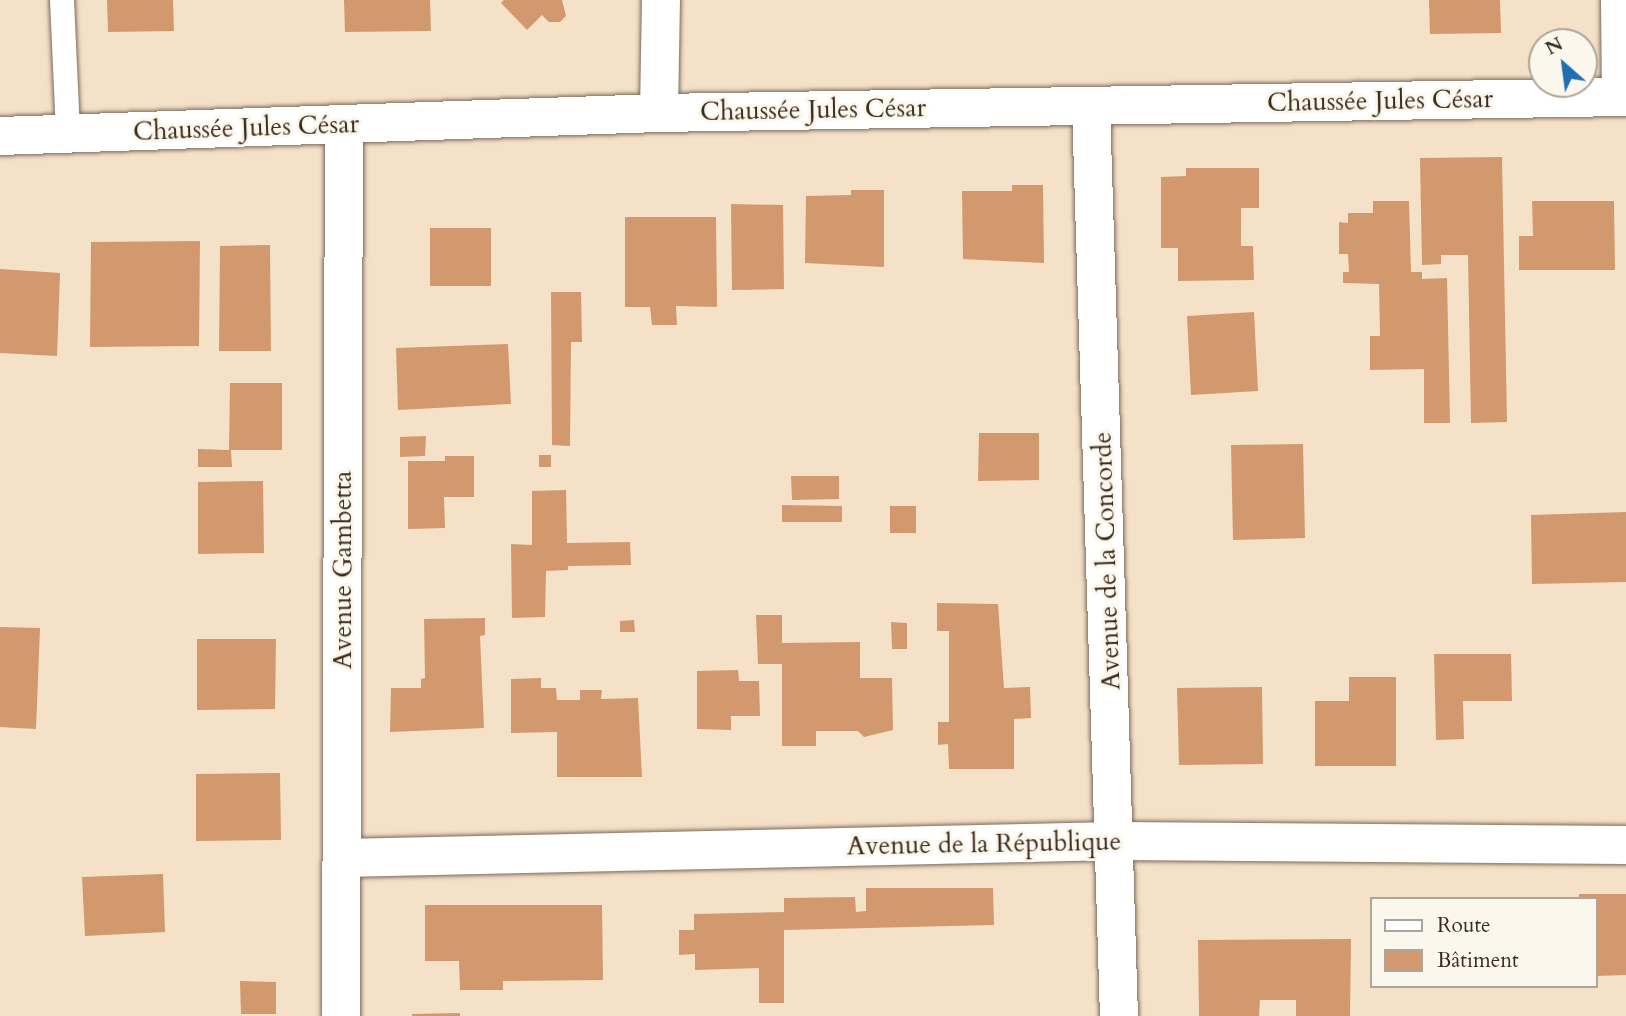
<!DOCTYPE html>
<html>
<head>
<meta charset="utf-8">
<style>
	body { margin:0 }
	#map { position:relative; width:1626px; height:1016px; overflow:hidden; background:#f5e1c8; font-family:Cardo,serif }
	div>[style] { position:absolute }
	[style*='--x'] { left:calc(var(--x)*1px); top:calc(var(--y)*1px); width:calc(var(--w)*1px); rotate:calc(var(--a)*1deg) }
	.building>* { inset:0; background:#d1996d }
	.roads { filter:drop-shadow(0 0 2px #7c6a5a) drop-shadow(0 0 2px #7c6a5a) }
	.lane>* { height:24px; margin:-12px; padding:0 12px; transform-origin:12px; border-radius:12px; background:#fff }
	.street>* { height:38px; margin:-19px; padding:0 19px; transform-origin:19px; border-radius:19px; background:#fff }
	.secondary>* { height:38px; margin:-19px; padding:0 19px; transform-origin:19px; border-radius:19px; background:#fff }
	span { translate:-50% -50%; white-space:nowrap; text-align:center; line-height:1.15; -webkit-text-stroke:6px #fbf7ec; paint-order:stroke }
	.street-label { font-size:26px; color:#3b2a1e }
	.legend { position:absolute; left:1370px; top:897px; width:228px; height:91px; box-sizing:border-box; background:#fbf7ec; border:2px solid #aea59a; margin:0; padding:9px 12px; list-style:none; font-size:21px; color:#3b2a1e }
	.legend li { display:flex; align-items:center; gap:14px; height:35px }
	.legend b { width:35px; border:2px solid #aea59a }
	.north { position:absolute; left:1528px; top:28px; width:70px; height:70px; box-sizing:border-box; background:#fbf7ec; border:2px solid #aea59a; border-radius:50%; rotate:332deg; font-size:19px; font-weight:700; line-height:28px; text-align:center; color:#3b2a1e }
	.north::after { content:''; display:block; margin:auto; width:24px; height:32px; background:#1f6fb2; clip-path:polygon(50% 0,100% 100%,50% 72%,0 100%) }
</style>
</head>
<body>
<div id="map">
	<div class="building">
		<i style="clip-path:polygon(107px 0,173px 0,174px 31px,108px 32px)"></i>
		<i style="clip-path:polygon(344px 0,430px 0,431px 31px,345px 32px)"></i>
		<i style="clip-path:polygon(504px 0,562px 0,566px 16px,560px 22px,549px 22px,542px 15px,527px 30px,501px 3px)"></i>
		<i style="clip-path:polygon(1429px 0,1500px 0,1501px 33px,1430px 34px)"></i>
		<i style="clip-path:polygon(1502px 157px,1507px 422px,1471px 423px,1468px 255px,1441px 255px,1441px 264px,1422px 265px,1420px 158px)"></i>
		<i style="clip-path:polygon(1186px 168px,1259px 168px,1259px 208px,1241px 208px,1241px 246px,1253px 246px,1254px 280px,1178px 281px,1178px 248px,1161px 248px,1161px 177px,1186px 176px)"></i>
		<i style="clip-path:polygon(1012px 185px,1043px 185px,1044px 263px,963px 259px,962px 191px,1012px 191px)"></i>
		<i style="clip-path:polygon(851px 190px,884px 190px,884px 267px,805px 263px,806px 196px,851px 195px)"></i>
		<i style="clip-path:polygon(1373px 201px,1409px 201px,1411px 272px,1422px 272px,1422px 279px,1447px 278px,1450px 423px,1424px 423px,1424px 369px,1370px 370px,1370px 336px,1380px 336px,1379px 284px,1343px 283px,1343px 272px,1349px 272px,1348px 254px,1339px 254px,1339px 222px,1348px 223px,1348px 213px,1373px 213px)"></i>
		<i style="clip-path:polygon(1532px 201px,1614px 201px,1615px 270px,1519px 270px,1519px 236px,1533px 236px)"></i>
		<i style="clip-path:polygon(731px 204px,783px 205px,784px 289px,732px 290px)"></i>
		<i style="clip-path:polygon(625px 217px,716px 217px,717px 307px,676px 306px,677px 325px,652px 325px,650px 307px,625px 307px)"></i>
		<i style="clip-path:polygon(430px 228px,491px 228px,491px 286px,430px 286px)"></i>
		<i style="clip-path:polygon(200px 241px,199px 346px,90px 347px,91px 242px)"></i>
		<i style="clip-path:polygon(270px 245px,271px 351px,219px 351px,220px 246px)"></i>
		<i style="clip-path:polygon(0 269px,60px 273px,57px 356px,0 353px)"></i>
		<i style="clip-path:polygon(551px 292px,581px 292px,582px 342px,571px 342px,570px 446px,552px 445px)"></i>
		<i style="clip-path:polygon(1254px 312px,1258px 391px,1191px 395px,1187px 316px)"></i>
		<i style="clip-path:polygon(508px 344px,511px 404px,398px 410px,396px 348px)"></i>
		<i style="clip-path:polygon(230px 383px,282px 383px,282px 450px,231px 450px,232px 467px,198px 467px,198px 449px,229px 450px)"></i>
		<i style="clip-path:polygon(979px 433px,1039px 433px,1039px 480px,978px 481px)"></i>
		<i style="clip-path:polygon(426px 436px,425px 456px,400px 457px,400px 437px)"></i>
		<i style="clip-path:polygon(1303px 444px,1305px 538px,1233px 540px,1231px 445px)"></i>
		<i style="clip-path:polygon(539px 455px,551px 455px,551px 467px,539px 467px)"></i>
		<i style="clip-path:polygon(445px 456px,474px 456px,474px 497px,444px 497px,445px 528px,408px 529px,408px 461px,445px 461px)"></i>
		<i style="clip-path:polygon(791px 476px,839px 476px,839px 499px,792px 500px)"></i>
		<i style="clip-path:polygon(263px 481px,264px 553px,198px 554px,198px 482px)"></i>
		<i style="clip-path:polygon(566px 490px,567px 543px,630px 542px,631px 565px,568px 566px,568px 570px,546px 571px,545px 617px,512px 618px,511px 544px,532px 545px,532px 491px)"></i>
		<i style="clip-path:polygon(782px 505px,842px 506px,842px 522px,782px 522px)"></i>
		<i style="clip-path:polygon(890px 506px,916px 506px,916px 533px,890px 533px)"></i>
		<i style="clip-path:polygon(1626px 512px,1626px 582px,1532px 584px,1531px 515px)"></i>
		<i style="clip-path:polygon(937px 603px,998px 604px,1004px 688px,1030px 687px,1031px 718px,1014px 719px,1014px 769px,949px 769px,948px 744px,938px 745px,938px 722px,949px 722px,949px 631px,937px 631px)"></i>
		<i style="clip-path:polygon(756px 615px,782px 615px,782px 643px,860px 642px,860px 678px,892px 678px,893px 730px,864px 737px,858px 731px,816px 731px,816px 746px,782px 746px,782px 664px,758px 664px)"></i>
		<i style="clip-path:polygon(485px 618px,485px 635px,480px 636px,484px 728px,390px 732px,391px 688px,421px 688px,421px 679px,425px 678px,424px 619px)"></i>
		<i style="clip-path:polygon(634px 620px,635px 632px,620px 632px,620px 621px)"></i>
		<i style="clip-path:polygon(891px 622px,907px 623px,907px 649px,892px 649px)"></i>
		<i style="clip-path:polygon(0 627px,40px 628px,36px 729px,0 727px)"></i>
		<i style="clip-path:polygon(197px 639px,276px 639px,275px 709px,197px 710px)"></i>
		<i style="clip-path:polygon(1434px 654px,1511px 654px,1512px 701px,1463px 701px,1464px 739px,1436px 740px)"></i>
		<i style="clip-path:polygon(738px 670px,739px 681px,759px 681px,760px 716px,731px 716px,731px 730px,697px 729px,697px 671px)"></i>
		<i style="clip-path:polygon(1349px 677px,1396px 677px,1396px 766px,1315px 766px,1315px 701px,1349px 701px)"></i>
		<i style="clip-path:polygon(541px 678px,541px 688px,556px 688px,557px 700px,580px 700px,580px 690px,602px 690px,601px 699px,638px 698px,642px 777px,557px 777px,557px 732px,511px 733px,511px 679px)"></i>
		<i style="clip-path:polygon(1262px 687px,1263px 764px,1179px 765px,1177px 688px)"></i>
		<i style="clip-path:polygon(280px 773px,281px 840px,196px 841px,196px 774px)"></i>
		<i style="clip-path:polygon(163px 874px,165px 932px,85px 936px,82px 877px)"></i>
		<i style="clip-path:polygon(866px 888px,993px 888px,994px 925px,784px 930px,784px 1003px,759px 1003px,759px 968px,695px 970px,695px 954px,679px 955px,679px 930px,694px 930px,694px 914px,784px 912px,784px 898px,855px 897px,856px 912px,866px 911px)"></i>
		<i style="clip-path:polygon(1579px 894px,1626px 894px,1626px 975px,1596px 976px,1596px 899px,1579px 899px)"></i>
		<i style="clip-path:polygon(425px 905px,602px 905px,603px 980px,503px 981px,503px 990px,460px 990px,459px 961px,425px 961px)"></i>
		<i style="clip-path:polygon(1351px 939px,1350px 1016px,1296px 1016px,1296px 1000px,1260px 1000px,1259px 1016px,1199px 1016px,1198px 940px)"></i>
		<i style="clip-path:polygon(240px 981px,276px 982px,276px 1014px,241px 1014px)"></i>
		<i style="clip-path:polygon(460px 1013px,460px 1016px,412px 1016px,412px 1014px)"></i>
	</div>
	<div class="roads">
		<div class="lane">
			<i style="--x:62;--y:0;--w:134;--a:87.4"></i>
		</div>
		<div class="street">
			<i style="--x:1620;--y:0;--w:97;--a:89.4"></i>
			<i style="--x:1091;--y:106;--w:910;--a:88.24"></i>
			<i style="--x:342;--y:858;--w:774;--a:-1.26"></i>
			<i style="--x:1116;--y:841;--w:510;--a:0.45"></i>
			<i style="--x:341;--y:1016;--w:891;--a:-89.81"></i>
		</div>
		<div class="secondary">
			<i style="--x:659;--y:113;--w:113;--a:-89"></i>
			<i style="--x:0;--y:136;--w:659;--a:-2"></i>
			<i style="--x:659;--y:113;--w:967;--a:-0.95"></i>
		</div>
	</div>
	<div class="street-label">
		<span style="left:1380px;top:101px;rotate:-1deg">Chaussée Jules César</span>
		<span style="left:813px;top:110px;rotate:-1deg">Chaussée Jules César</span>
		<span style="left:246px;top:128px;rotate:-2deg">Chaussée Jules César</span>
		<span style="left:1107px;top:561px;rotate:-92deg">Avenue de la Concorde</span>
		<span style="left:343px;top:570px;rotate:-90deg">Avenue Gambetta</span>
		<span style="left:984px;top:844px;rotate:-1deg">Avenue de la République</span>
	</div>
	<ul class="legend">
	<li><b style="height:9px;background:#fff"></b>Route</li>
	<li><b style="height:19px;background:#d1996d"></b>Bâtiment</li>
	</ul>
	<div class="north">N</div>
</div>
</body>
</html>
